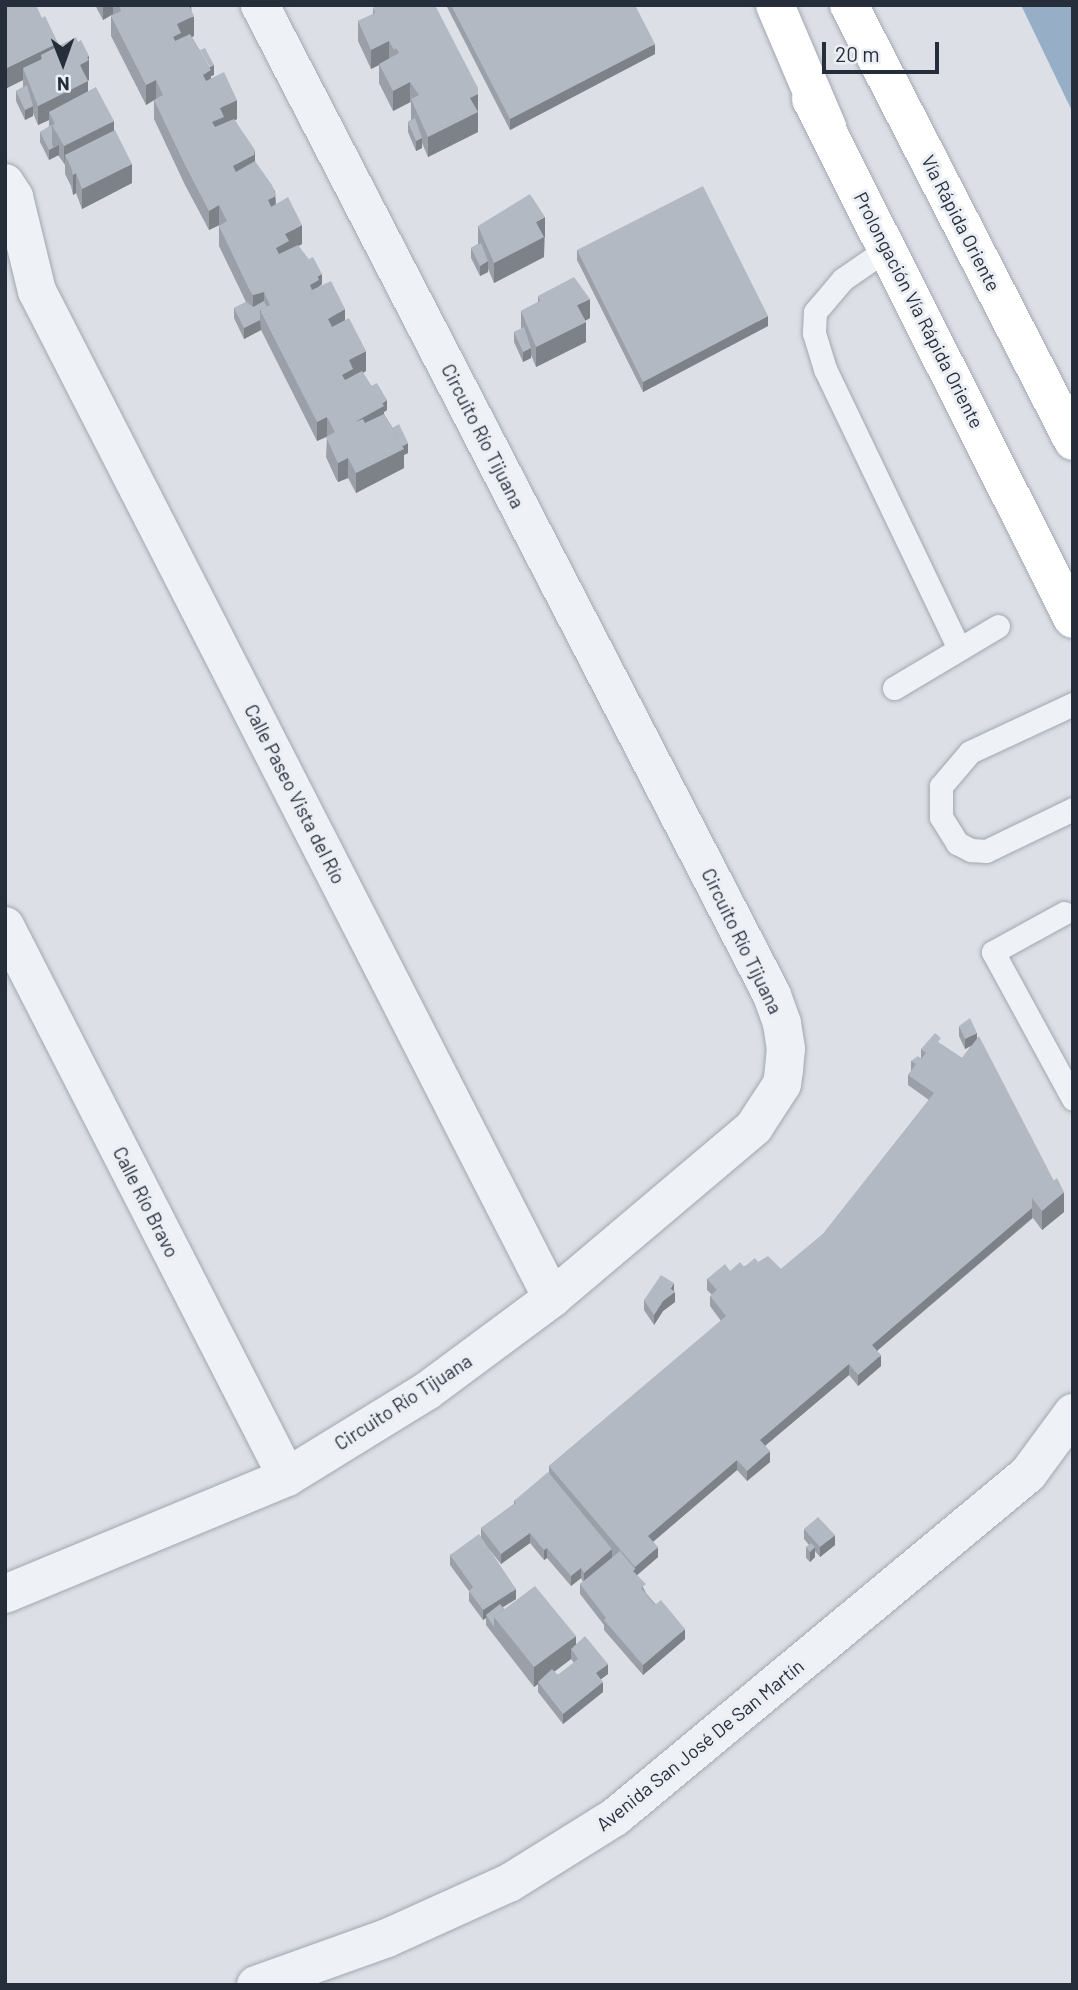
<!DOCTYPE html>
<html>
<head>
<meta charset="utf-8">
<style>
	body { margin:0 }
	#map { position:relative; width:1078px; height:1990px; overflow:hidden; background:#dce0e6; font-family:Barlow,sans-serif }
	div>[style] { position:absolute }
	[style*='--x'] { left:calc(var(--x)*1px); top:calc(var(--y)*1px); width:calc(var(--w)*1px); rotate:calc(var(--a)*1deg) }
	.water>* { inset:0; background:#96afc7 }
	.roads { filter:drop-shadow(0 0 2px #a2a7b0) drop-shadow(0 0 2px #a2a7b0) }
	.service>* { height:23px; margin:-11.5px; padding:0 11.5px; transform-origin:11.5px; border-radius:11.5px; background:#eef1f5 }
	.minor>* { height:38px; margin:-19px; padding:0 19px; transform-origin:19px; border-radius:19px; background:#eef1f5 }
	.tertiary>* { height:38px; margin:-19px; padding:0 19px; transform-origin:19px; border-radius:19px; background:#eef1f5 }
	.secondary>* { height:38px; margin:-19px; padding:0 19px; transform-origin:19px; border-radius:19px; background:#fff }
	.trunk>* { height:38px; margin:-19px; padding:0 19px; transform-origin:19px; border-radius:19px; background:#fff }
	.wall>* { inset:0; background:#9a9fa8 }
	.shaded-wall>* { inset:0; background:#7d8288 }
	.building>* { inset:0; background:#b3b9c3 }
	span { translate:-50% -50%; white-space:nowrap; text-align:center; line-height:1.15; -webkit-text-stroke:6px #ebeff4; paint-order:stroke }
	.street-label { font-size:19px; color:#262e3c }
	.frame { position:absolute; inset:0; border:7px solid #262e3c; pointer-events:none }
	.north { position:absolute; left:28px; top:28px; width:70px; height:70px; -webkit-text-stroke:5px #ebeff4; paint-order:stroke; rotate:179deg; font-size:19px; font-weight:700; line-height:28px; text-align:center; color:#262e3c }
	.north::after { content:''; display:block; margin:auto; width:24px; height:32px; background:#262e3c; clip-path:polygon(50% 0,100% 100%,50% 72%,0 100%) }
	.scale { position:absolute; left:822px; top:42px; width:117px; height:32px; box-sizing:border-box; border:4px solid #262e3c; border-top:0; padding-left:9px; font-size:21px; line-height:24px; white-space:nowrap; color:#262e3c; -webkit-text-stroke:5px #ebeff4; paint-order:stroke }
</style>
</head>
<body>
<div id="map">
	<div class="water">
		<i style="clip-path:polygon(1021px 5px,1073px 5px,1073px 113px)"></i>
	</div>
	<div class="roads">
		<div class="service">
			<i style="--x:888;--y:248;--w:55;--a:145.4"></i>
			<i style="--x:843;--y:279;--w:43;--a:130.3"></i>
			<i style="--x:815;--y:312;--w:21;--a:93"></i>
			<i style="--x:814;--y:333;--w:38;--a:73"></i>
			<i style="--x:825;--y:369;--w:310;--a:64.4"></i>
			<i style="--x:894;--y:688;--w:121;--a:-30.8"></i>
			<i style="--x:1073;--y:704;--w:114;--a:155"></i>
			<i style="--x:970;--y:752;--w:45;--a:130.5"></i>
			<i style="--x:941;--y:786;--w:31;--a:90"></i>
			<i style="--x:941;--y:817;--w:31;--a:58"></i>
			<i style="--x:957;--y:843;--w:16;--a:27"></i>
			<i style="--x:971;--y:850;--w:15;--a:4"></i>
			<i style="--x:986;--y:851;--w:97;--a:-25.8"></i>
			<i style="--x:1064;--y:913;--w:81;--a:151.2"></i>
			<i style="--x:993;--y:952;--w:167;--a:61.4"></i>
		</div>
		<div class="minor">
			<i style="--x:5;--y:183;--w:17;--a:57"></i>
			<i style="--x:14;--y:197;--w:97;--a:76.3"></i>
			<i style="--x:37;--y:291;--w:1131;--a:62.91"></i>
			<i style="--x:5;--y:926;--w:619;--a:62.9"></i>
			<i style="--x:5;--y:1594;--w:305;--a:-22.5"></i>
			<i style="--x:287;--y:1477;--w:164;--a:-31.6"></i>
			<i style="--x:427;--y:1391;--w:156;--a:-36.6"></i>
			<i style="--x:552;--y:1298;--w:265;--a:-40.2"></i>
			<i style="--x:754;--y:1127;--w:51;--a:-56.9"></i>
			<i style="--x:782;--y:1084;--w:14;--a:-82"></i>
			<i style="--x:784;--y:1070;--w:21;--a:-85"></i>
			<i style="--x:786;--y:1049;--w:26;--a:-99"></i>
			<i style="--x:782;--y:1023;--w:30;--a:-110"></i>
			<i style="--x:772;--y:995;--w:1115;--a:-117.35"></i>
		</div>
		<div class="tertiary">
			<i style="--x:256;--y:1985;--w:139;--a:-19.7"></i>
			<i style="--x:387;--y:1938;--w:134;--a:-24.3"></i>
			<i style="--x:509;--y:1883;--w:125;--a:-31.9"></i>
			<i style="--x:615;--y:1817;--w:537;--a:-39.71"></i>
			<i style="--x:1028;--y:1474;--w:76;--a:-53.6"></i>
		</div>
		<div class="secondary">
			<i style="--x:811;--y:99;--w:582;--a:63.26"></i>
		</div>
		<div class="trunk">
			<i style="--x:775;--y:5;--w:133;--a:66.9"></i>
			<i style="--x:849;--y:5;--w:490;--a:62.8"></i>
		</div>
	</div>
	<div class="wall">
		<i style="clip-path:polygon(95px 5px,191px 5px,194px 36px,192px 37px,214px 75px,211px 76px,211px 79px,237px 119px,235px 120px,255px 162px,275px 191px,276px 204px,302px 244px,298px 246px,322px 284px,319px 287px,345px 320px,366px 371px,363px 373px,387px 410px,384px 412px,384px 414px,408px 453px,404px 455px,404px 468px,356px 493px,348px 478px,338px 482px,336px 479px,326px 457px,327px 437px,317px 441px,261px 330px,244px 339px,234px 318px,234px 308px,246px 302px,219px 246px,219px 226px,220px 225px,209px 230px,185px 185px,154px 119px,154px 100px,146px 105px,111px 36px,111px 16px,113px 14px,103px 20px)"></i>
		<i style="clip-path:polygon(446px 5px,635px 5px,655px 54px,510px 130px)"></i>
		<i style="clip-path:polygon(5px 7px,58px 46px,89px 75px,89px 80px,88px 81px,88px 92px,114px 130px,132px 183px,82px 209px,76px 193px,73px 195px,71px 186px,65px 174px,65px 165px,58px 155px,49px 160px,40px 142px,40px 132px,49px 127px,49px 120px,38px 125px,33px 113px,33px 116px,25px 120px,16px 101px,16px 91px,23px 87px,23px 80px,5px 89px)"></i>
		<i style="clip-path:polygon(373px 8px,478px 88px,478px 132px,428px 157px,422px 143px,422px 148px,416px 151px,408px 132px,408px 122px,411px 120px,411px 102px,393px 111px,379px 83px,379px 65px,371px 69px,358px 41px,358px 21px,373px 14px)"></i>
		<i style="clip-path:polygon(478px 226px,545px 237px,544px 257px,494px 283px,488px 269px,488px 272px,480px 276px,471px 258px,471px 248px,478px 244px)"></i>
		<i style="clip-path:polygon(577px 250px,768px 326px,643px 392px,577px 260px)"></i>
		<i style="clip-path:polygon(538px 296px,590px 318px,585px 321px,586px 342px,536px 367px,531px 355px,531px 358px,523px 362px,514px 342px,514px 332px,521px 329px,521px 311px,538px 302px)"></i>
		<i style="clip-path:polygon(evenodd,959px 1026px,977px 1039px,1064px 1212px,1042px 1230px,1033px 1218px,877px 1351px,881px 1366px,858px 1386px,849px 1375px,765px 1446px,770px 1462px,747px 1481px,737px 1470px,653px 1542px,658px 1557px,637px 1575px,646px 1593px,685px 1639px,643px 1675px,604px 1630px,604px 1625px,580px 1594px,580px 1584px,583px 1582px,581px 1578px,571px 1586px,547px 1558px,544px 1560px,530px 1543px,501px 1564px,488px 1548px,516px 1599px,503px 1607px,504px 1609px,576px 1644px,608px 1674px,601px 1679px,603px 1692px,563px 1724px,538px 1692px,538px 1684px,534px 1687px,486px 1625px,486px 1618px,483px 1620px,469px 1601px,469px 1591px,450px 1565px,450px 1555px,481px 1537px,481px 1528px,514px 1504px,514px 1501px,549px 1474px,549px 1466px,721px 1321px,710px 1306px,710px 1296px,712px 1295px,707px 1290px,707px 1279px,730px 1271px,758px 1262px,781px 1269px,823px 1234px,929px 1100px,908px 1085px,908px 1075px,911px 1071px,911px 1061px,921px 1058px,921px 1049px,941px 1044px,962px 1058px,972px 1045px,965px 1049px,959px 1036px,959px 1026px,571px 1659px,574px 1663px,558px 1675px,554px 1672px,571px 1659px)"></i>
		<i style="clip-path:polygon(674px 1290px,675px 1302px,663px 1311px,654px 1325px,644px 1310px,644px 1300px)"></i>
		<i style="clip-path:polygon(804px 1529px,835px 1545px,820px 1557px,815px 1551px,815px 1557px,810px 1562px,806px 1558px,806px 1547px,809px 1545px,804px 1539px)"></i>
	</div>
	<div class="shaded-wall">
		<i style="clip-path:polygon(103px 5px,113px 5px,113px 14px,103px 20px)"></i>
		<i style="clip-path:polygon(188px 5px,191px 5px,191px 18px,194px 16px,194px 36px,181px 42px,181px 52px,173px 37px,177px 24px)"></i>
		<i style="clip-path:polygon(389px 41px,389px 60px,371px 69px,371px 50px)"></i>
		<i style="clip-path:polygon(58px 43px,58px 63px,42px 59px,41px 55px,41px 71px,23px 68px,23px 80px,5px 89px,5px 69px)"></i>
		<i style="clip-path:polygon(655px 44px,655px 54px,510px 130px,510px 119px)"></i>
		<i style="clip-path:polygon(89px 56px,89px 80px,80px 85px,80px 65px,87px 57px)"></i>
		<i style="clip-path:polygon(214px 65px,214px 75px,211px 76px,211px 90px,203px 75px,206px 69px)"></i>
		<i style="clip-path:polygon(156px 80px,156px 99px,146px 105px,146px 85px)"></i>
		<i style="clip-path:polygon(88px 81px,88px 100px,49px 112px,49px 120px,38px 125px,38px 106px)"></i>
		<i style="clip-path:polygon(410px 82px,410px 102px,393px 111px,393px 91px)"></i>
		<i style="clip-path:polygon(478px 94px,478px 132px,428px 157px,428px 137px,470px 98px)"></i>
		<i style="clip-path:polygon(237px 100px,237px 119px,224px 126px,212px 142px,212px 122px,220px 108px)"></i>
		<i style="clip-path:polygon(33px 106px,33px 116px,25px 120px,25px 110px)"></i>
		<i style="clip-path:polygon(114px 121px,114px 140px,65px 155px,64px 165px,64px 146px)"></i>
		<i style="clip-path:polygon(422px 138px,422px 148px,416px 151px,416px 141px)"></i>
		<i style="clip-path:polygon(59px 145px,59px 155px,49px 160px,49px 150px)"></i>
		<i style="clip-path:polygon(255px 150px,255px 170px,233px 185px,233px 166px)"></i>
		<i style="clip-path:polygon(132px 164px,132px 183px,82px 209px,82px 189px)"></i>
		<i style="clip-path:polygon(76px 173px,76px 193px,73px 195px,73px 175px)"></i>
		<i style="clip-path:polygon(275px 191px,276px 216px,268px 200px)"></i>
		<i style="clip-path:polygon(219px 205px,219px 225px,209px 230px,209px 211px)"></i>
		<i style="clip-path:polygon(545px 217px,545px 237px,536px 241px,536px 222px)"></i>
		<i style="clip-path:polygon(302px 225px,302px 244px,289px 251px,276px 267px,276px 248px,285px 234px)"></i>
		<i style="clip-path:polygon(544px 237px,544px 257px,494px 283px,494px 263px)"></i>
		<i style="clip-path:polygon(488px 261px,488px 272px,480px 276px,480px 266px)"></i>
		<i style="clip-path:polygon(322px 274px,322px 284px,319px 286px,319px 299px,310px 304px,310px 285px,314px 278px)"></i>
		<i style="clip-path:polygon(264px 292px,264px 311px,253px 314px,253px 295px)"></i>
		<i style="clip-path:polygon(590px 299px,590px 318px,577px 325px,577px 305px)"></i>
		<i style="clip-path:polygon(345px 309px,345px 329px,328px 339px,328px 319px)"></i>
		<i style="clip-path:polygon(768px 316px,768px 326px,643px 392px,643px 382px)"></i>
		<i style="clip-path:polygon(260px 320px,261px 330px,244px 339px,244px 328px)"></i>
		<i style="clip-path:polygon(586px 322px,586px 342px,536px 367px,536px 347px)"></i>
		<i style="clip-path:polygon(531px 348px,531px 358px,523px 362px,523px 352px)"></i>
		<i style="clip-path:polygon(366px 351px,366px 371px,353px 377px,342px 394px,342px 375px,349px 360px)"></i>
		<i style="clip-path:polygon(387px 400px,387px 410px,384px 412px,384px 426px,355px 422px)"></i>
		<i style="clip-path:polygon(327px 417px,327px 436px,317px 441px,317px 422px)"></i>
		<i style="clip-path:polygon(408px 443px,408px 453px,404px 455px,404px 468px,356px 493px,356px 473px)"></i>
		<i style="clip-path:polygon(348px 458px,348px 478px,338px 482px,338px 463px)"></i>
		<i style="clip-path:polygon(977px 1033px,977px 1043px,965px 1049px,965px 1039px)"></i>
		<i style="clip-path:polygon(1064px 1192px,1064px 1212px,1042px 1230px,1042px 1211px)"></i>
		<i style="clip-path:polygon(1032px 1208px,1032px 1218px,872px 1355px,872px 1345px)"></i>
		<i style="clip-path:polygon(674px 1283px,674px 1293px,675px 1292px,675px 1302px,663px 1311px,654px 1325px,654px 1315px)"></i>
		<i style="clip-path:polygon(881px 1355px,881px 1366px,858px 1386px,858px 1375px)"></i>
		<i style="clip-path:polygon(849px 1364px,849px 1375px,760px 1450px,760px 1440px)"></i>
		<i style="clip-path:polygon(770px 1451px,770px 1462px,747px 1481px,747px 1471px)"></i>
		<i style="clip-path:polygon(737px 1460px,737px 1470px,648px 1546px,648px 1536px)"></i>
		<i style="clip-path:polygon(530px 1533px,530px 1543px,501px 1564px,501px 1554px)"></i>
		<i style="clip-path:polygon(835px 1535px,835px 1545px,820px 1557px,820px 1547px)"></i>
		<i style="clip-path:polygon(658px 1547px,658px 1557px,635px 1577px,633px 1571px,635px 1569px,635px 1567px)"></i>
		<i style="clip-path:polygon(815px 1547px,815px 1557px,810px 1562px,810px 1552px)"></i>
		<i style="clip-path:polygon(547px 1548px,547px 1558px,544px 1560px,544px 1550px)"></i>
		<i style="clip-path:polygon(612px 1549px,612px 1560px,584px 1583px,584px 1573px)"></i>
		<i style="clip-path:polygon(581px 1568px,581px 1578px,571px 1586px,571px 1576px)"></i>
		<i style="clip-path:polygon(516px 1589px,516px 1599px,487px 1617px,486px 1615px,486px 1618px,483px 1620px,483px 1610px)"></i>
		<i style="clip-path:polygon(685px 1629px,685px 1639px,643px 1675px,643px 1665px)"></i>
		<i style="clip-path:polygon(576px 1636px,576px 1656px,571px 1649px,571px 1659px,539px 1683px,538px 1682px,538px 1684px,534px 1687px,534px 1667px)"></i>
		<i style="clip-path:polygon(608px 1664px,608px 1674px,596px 1683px,596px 1673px)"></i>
		<i style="clip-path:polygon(603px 1682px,603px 1692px,563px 1724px,563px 1714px)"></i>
	</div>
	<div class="building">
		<i style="clip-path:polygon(9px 5px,36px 5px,42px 18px,45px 16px,58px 43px,5px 69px,5px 7px)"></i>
		<i style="clip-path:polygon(119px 5px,189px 5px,194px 16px,177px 24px,181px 33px,173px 37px,175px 41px,190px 34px,211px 70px,203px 75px,206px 81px,224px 72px,237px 100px,220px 108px,224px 117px,212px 122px,215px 127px,234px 119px,255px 150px,254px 155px,233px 166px,236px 172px,255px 161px,272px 185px,276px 196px,268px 200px,271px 207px,288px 197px,302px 225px,285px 234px,289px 241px,276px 248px,279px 254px,298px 245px,311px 262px,319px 280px,310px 285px,312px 290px,331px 281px,345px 309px,328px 319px,332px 327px,349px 318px,366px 351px,349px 360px,353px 369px,342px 375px,345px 380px,362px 371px,384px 406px,355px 422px,363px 419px,365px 423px,384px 414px,404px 449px,356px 473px,348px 458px,338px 463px,336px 459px,326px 437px,335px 432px,327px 417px,317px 422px,260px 310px,270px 305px,264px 292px,253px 295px,250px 291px,219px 226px,227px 221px,219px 205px,209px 211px,185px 165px,154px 100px,163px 95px,156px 80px,146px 85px,111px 16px,121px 11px)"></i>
		<i style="clip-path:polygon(378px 5px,435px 5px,478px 88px,478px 94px,470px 98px,478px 112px,428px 137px,411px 99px,419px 95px,410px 82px,393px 91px,379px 64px,399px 53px,396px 48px,394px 50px,389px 41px,371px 50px,358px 21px,375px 13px,373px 8px)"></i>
		<i style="clip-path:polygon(451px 5px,635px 5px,655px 44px,510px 119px)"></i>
		<i style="clip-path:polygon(76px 37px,78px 42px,81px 40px,89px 56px,87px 57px,89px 60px,80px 65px,88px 81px,38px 106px,23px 68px,42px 59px,41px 55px)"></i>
		<i style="clip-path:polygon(205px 48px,214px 65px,210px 67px,200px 50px)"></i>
		<i style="clip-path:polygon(27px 85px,33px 106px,25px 110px,16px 91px)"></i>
		<i style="clip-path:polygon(96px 87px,114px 121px,64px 146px,52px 125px,55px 124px,49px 112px)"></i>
		<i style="clip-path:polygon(415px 118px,422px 138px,416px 141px,408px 122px)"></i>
		<i style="clip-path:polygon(51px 125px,52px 129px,52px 145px,54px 147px,49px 150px,40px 132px)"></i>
		<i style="clip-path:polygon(115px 130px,132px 164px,82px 189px,76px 173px,73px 175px,71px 167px,65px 155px)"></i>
		<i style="clip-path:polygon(703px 186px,768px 316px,643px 382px,577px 250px)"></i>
		<i style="clip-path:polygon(530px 194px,545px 217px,536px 222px,544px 237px,494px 263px,478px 226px)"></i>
		<i style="clip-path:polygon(481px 243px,488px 261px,480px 266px,471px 248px)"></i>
		<i style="clip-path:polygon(313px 257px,322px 274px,317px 277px,309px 259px)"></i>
		<i style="clip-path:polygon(574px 277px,590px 299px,577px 305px,586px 322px,536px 347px,521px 311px,540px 301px,538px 296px)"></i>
		<i style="clip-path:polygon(264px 301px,267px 307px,260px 310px,260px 320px,244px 328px,234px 308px,247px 302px,253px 307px)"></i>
		<i style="clip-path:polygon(524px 327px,531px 348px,523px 352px,514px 332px)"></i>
		<i style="clip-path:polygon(377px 383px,387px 400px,382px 403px,371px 386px)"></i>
		<i style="clip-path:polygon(399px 424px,408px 443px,402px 446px,392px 428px)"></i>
		<i style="clip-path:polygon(970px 1018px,977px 1033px,965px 1039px,959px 1026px)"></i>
		<i style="clip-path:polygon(935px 1033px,941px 1038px,938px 1042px,962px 1058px,979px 1036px,1054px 1181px,1032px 1198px,1032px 1208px,872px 1345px,881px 1355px,858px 1375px,849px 1364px,760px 1440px,770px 1451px,747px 1471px,737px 1460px,648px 1536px,658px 1547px,635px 1567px,549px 1466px,726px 1316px,710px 1296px,717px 1290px,707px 1279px,725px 1264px,730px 1271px,740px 1262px,744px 1267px,755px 1258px,758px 1262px,768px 1256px,781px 1269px,823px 1234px,934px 1093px,908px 1075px,916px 1064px,911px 1061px,918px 1056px,921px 1059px,926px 1053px,921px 1049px)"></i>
		<i style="clip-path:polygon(1057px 1178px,1064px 1192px,1042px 1211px,1032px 1198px)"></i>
		<i style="clip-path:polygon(661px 1275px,674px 1283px,670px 1288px,675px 1292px,663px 1301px,654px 1315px,644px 1300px)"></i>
		<i style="clip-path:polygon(548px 1472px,612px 1549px,584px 1573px,581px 1568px,571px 1576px,547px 1548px,544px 1550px,530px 1533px,501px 1554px,481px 1528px,516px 1503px,514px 1501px)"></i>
		<i style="clip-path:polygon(818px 1517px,835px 1535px,820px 1547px,804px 1529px)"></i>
		<i style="clip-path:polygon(479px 1534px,516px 1589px,483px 1610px,469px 1591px,473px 1587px,450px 1555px)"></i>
		<i style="clip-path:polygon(811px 1543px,815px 1547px,810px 1552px,806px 1547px)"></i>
		<i style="clip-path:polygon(620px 1551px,635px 1569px,633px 1571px,646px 1584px,641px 1588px,655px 1605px,661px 1600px,685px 1629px,643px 1665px,604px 1620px,606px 1618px,580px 1584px)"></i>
		<i style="clip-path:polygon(535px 1586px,576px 1636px,534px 1667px,494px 1617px)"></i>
		<i style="clip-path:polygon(500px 1604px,504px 1609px,494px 1617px,494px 1627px,486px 1615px)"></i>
		<i style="clip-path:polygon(585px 1636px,608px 1664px,596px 1673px,603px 1682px,563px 1714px,538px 1682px,552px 1669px,558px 1675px,578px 1659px,571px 1649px)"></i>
	</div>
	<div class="street-label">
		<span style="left:961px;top:223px;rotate:63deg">Vía Rápida Oriente</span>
		<span style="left:919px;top:310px;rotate:63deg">Prolongación Vía Rápida Oriente</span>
		<span style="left:483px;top:436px;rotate:63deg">Circuito Río Tijuana</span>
		<span style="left:295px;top:794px;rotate:63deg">Calle Paseo Vista del Río</span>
		<span style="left:742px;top:941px;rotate:64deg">Circuito Río Tijuana</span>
		<span style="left:146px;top:1202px;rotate:63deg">Calle Río Bravo</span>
		<span style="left:403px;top:1402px;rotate:-33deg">Circuito Río Tijuana</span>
		<span style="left:700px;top:1745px;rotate:-39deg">Avenida San José De San Martín</span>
	</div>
	<div class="frame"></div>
	<div class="north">N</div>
	<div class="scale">20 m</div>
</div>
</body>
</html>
